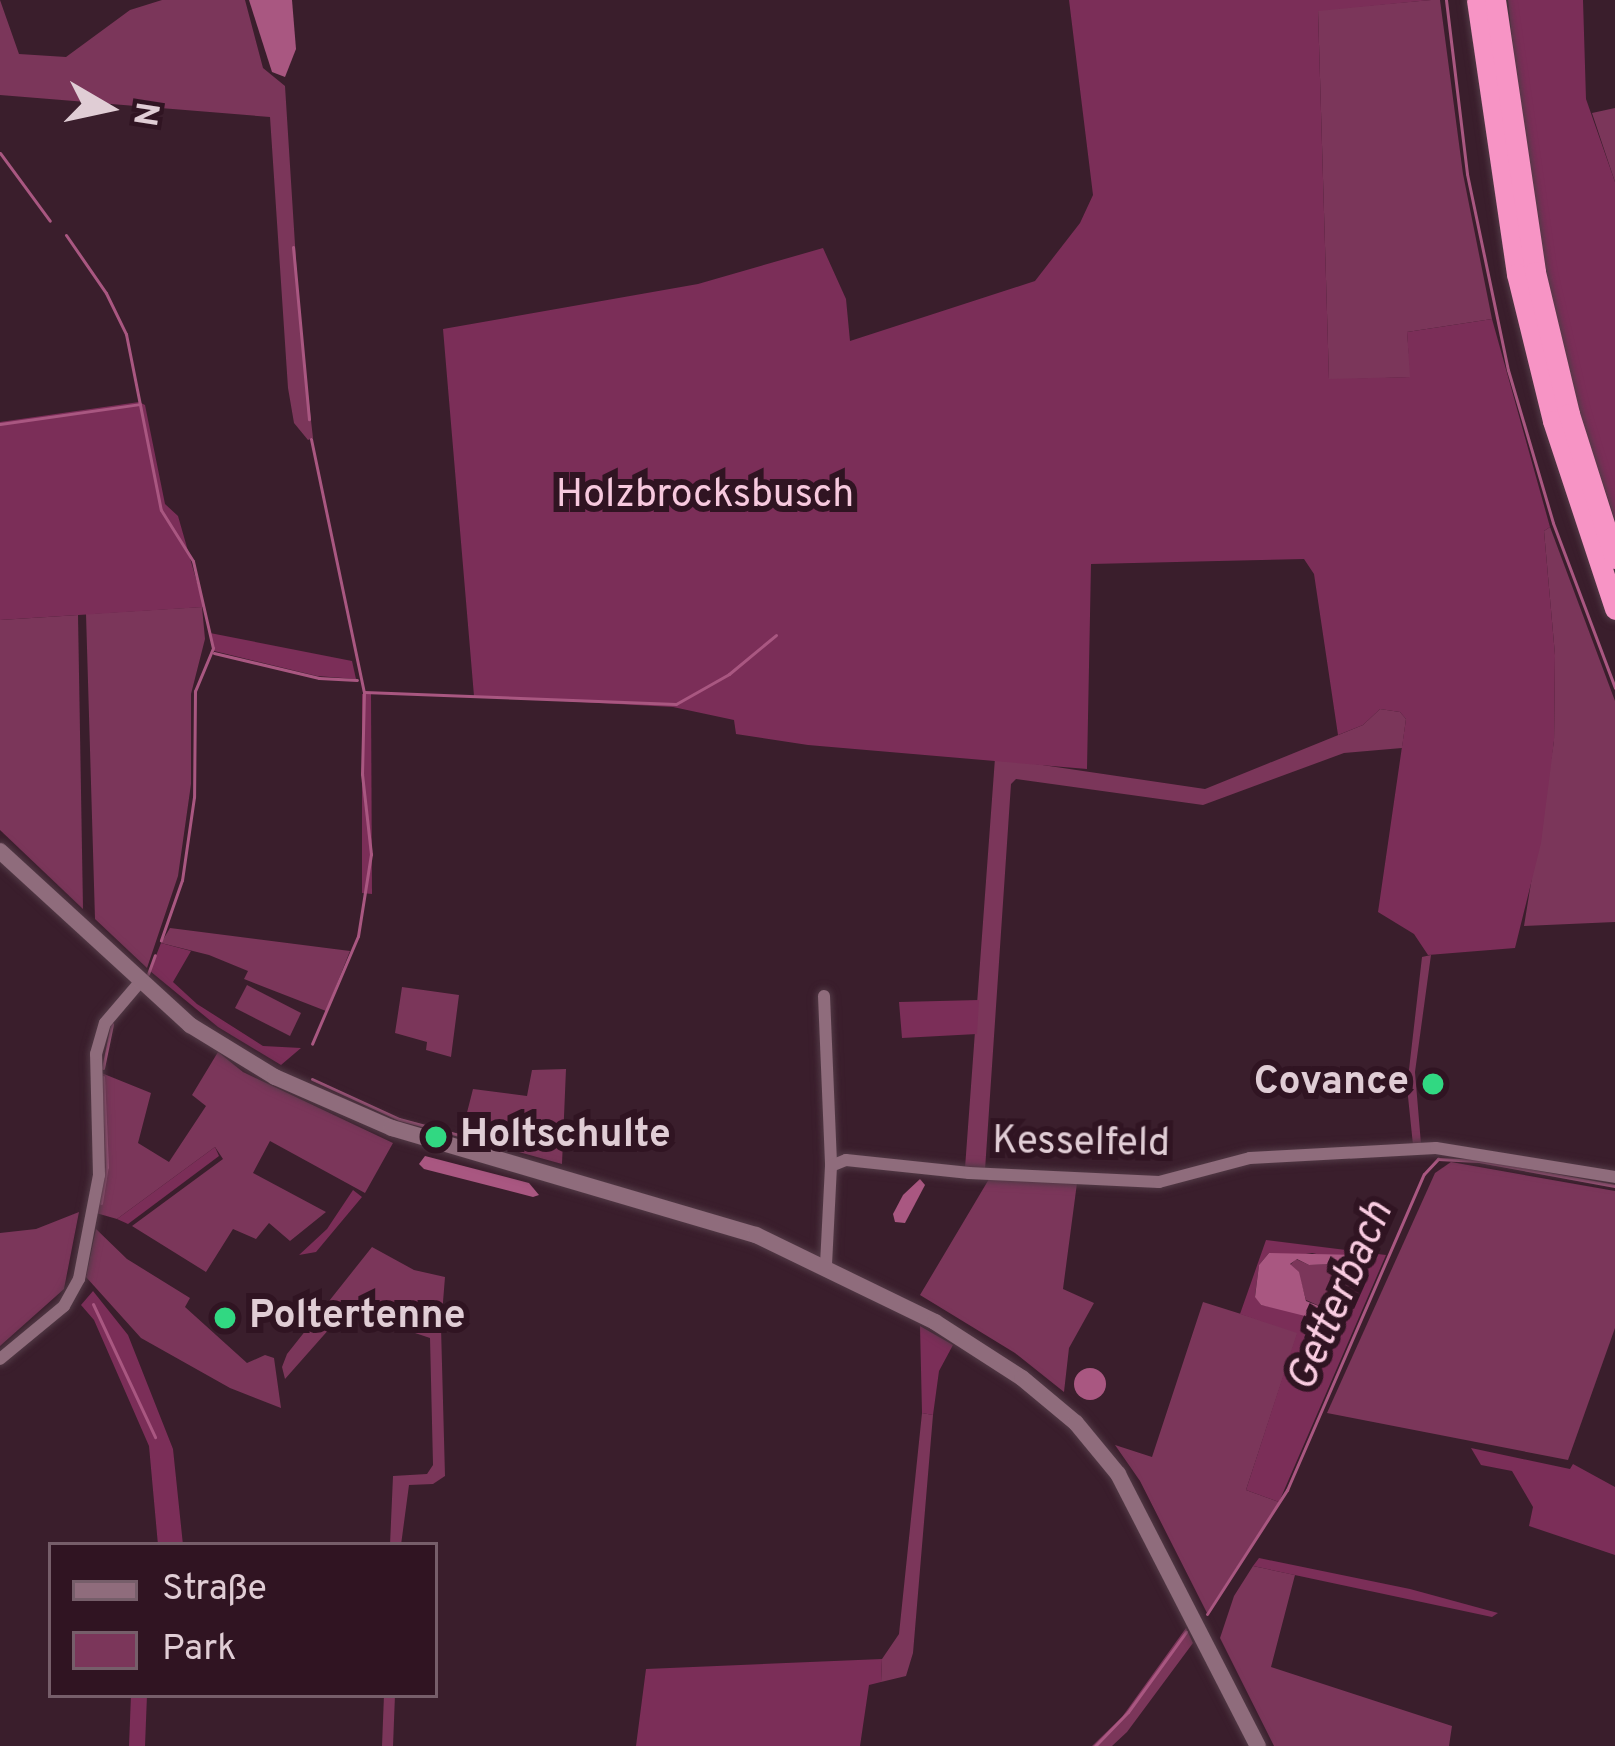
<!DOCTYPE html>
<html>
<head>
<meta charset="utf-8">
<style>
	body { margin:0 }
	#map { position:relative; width:1615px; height:1746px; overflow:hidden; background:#3a1e2c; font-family:Overpass,sans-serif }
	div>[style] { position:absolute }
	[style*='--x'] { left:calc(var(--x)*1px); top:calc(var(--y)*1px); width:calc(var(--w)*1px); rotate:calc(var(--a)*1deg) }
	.green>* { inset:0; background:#7b365a }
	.forest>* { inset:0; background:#7b2e58 }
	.water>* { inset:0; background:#a95781 }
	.round { border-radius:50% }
	.stream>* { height:3px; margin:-1.5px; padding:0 1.5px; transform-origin:1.5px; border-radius:1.5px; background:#a95781 }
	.roads { filter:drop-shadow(0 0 3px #523a46) drop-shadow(0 0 3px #523a46) }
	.street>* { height:12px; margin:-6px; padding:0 6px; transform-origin:6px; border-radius:6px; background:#8f6c7c }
	.secondary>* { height:16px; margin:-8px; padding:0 8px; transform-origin:8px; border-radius:8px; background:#8f6c7c }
	.highway>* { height:21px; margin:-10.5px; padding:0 10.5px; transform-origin:10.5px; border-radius:10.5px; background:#f794c5 }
	.dots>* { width:33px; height:33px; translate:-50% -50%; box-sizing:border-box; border:6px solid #301422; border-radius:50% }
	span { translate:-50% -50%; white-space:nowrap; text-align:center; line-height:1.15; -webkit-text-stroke:12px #301422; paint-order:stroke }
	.park-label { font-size:39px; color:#f7c9de }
	.poi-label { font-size:39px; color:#e0cdd5; font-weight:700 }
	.right { translate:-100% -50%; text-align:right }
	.left { translate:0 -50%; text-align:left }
	.street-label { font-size:39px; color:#e0cdd5 }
	.water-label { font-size:42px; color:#f9cbe0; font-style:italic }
	.legend { position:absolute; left:48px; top:1542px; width:390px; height:156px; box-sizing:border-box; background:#301422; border:3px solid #765e6a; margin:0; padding:15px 21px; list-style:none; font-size:36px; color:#e0cdd5 }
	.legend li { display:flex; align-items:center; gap:24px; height:60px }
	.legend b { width:60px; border:3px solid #765e6a }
	.north { position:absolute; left:48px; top:48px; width:120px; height:120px; -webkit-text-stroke:9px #301422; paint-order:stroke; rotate:99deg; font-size:33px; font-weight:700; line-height:48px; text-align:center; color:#e0cdd5 }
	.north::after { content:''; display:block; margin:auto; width:42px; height:54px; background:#e0cdd5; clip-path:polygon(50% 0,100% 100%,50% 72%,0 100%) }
</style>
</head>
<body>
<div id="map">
	<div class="green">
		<i style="clip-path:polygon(0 0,19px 54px,66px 57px,130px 10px,162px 0,245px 0,263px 68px,285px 86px,300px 324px,313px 438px,308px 440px,294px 423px,288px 388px,270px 117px,0 95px)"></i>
		<i style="clip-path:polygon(1431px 0,1440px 0,1463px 174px,1492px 319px,1407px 332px,1411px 377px,1329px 380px,1318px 10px)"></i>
		<i style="clip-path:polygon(1615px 108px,1615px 182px,1592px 113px)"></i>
		<i style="clip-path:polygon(1550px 527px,1615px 701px,1615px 922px,1524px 926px,1554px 741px,1555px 655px,1544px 531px)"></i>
		<i style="clip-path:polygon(202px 607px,205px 639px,191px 694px,191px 784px,178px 876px,147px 968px,95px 919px,86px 614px)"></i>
		<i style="clip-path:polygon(78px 615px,83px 909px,0 830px,0 620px)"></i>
		<i style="clip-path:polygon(1380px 709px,1400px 712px,1406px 719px,1402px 748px,1344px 753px,1203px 805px,1016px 779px,1011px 784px,985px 1170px,965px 1168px,995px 758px,1205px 789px,1363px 725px)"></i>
		<i style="clip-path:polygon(170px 928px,350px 951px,326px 1011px,244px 979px,248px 971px,209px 955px,161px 943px)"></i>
		<i style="clip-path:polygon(1431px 955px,1415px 1072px,1421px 1144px,1413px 1145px,1407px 1087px,1422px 957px)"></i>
		<i style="clip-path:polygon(247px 985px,301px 1013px,290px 1036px,235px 1008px)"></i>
		<i style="clip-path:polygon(402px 987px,459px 995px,451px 1057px,426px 1050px,427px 1042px,395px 1033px)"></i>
		<i style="clip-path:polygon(218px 1052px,243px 1072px,393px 1143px,365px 1193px,270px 1141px,253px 1173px,326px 1212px,290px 1241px,269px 1223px,256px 1239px,233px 1229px,206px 1272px,132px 1226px,223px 1159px,215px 1147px,117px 1219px,96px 1213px,99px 1072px,151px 1093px,138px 1143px,169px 1162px,206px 1106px,192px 1095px)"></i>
		<i style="clip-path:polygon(566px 1069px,562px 1164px,461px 1136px,473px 1089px,527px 1096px,532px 1070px)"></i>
		<i style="clip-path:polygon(1451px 1162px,1615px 1191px,1615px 1328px,1568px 1460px,1327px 1413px,1435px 1173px)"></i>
		<i style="clip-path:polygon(989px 1179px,1077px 1183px,1063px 1289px,1094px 1303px,1069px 1348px,1064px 1392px,1015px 1353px,920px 1295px)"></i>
		<i style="clip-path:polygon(79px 1212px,64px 1289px,0 1346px,0 1233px,36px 1229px)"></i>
		<i style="clip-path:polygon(96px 1229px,127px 1259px,190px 1298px,185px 1307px,247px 1363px,265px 1355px,274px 1358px,281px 1408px,230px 1388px,141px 1338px,86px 1277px)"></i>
		<i style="clip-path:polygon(372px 1247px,414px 1270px,445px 1277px,441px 1327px,445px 1476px,433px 1484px,409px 1485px,401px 1545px,390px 1545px,393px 1476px,427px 1474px,433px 1465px,430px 1338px,346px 1310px,285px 1379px,282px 1367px,287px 1354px)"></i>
		<i style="clip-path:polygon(1296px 1259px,1309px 1265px,1334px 1264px,1334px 1292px,1326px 1309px,1306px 1300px,1298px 1272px,1290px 1265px)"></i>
		<i style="clip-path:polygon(1203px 1302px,1298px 1332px,1246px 1490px,1279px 1502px,1207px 1613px,1140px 1481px,1115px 1445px,1152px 1457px)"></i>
		<i style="clip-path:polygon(922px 1413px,933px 1415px,913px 1653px,906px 1676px,881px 1682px,882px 1659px,899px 1634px)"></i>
		<i style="clip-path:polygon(1253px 1566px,1295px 1575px,1271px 1667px,1452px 1726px,1449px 1746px,1274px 1746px,1220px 1638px,1234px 1596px)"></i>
		<i style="clip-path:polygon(1186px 1628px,1193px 1643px,1127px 1732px,1112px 1746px,1092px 1746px,1122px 1717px)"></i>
		<i style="clip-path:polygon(384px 1695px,395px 1695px,393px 1746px,382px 1746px)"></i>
	</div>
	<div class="forest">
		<i style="clip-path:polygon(1069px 0,1431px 0,1318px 11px,1329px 379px,1410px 377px,1407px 332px,1492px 319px,1550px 527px,1544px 531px,1555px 655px,1554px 741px,1541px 843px,1515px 948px,1428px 955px,1414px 934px,1378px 912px,1406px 719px,1400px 712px,1380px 709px,1363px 725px,1338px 735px,1314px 574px,1304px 559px,1091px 564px,1087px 769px,808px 745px,736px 734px,734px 720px,673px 707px,474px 696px,443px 329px,698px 284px,823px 248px,846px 299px,850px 341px,1035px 281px,1080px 223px,1093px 195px)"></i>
		<i style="clip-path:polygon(1508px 0,1583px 0,1586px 99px,1615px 182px,1615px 520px,1581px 418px,1548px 280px,1523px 142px)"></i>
		<i style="clip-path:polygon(139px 402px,145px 405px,165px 504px,178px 516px,204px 607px,0 620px,0 422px)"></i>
		<i style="clip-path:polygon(210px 633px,352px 661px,356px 679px,317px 676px,214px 651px)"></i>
		<i style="clip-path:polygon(362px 694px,371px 694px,372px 894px,362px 893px)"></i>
		<i style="clip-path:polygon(161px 943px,191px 951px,173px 982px,197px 1004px,263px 1046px,301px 1048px,281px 1065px,218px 1027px,150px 971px)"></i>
		<i style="clip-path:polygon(979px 1000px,977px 1034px,902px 1038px,899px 1002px)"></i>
		<i style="clip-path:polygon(215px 1147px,219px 1156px,128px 1224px,117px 1219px)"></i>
		<i style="clip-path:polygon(353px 1190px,362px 1197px,316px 1252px,299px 1255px,327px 1229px)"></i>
		<i style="clip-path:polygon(evenodd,1266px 1240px,1386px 1255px,1279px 1502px,1246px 1490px,1297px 1333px,1240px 1314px,1266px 1240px,1269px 1253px,1281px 1258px,1312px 1253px,1355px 1263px,1340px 1320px,1261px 1305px,1255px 1296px,1259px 1265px,1269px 1253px)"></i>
		<i style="clip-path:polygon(93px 1291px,128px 1335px,173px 1449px,183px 1545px,158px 1545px,149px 1446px,94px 1320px,81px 1305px)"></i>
		<i style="clip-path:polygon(920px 1326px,953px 1345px,939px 1371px,933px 1415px,922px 1413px)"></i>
		<i style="clip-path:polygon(1471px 1448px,1570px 1469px,1573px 1464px,1615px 1487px,1615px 1555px,1529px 1526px,1533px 1507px,1512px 1471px,1481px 1465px)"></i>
		<i style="clip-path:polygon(1259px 1558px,1410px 1589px,1498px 1613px,1492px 1617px,1253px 1566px)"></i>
		<i style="clip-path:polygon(882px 1659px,881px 1682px,869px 1685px,860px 1746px,636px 1746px,646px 1669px)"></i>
		<i style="clip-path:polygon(131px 1695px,147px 1695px,145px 1746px,129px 1746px)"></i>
	</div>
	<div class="water">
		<i style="clip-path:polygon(249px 0,292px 0,296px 49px,285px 77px,272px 72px)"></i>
		<i style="clip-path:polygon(425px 1156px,529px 1183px,539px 1195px,533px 1197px,424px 1169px,419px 1164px)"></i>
		<i style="clip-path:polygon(920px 1179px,925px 1185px,905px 1223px,895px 1222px,893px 1214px,903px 1195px)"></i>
		<i style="clip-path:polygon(evenodd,1269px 1253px,1358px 1255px,1338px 1323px,1321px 1322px,1315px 1312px,1305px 1316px,1261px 1305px,1255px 1297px,1259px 1265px,1269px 1253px,1297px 1259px,1309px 1265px,1334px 1264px,1334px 1292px,1326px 1309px,1306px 1301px,1299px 1272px,1290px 1264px,1297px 1259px)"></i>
		<i class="round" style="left:1074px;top:1368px;width:32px;height:32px"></i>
	</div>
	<div class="stream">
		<i style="--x:1446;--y:0;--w:175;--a:83.1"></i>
		<i style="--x:1467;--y:174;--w:200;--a:78.2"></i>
		<i style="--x:1508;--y:370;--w:159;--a:73.6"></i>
		<i style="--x:1553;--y:523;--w:176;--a:69.4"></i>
		<i style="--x:0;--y:153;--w:84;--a:53.7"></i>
		<i style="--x:66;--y:235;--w:70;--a:55.4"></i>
		<i style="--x:106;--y:293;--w:46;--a:64"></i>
		<i style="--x:126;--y:334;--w:179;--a:78.8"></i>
		<i style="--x:161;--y:510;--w:60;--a:57.9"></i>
		<i style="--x:193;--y:561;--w:89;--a:77.1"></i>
		<i style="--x:213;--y:648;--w:47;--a:112.7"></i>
		<i style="--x:195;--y:691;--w:106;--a:90.5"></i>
		<i style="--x:194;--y:797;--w:84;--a:98.2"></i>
		<i style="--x:182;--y:880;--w:64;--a:109.3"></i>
		<i style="--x:293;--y:247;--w:173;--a:84.7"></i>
		<i style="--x:0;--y:424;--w:141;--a:-8.1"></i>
		<i style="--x:311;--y:439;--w:258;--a:78.2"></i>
		<i style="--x:364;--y:692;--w:82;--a:91.4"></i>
		<i style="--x:362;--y:774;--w:81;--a:83.6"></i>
		<i style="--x:371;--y:854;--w:83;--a:99"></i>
		<i style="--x:358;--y:936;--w:117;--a:113.1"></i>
		<i style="--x:214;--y:653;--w:108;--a:13.4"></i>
		<i style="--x:319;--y:678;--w:38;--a:3"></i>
		<i style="--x:364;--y:692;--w:312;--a:2.2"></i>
		<i style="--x:676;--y:704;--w:61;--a:-29.5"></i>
		<i style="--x:729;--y:674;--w:61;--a:-39.7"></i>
		<i style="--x:148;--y:974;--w:20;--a:-70"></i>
		<i style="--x:103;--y:1068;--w:45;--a:-78.4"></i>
		<i style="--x:312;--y:1079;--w:96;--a:24.7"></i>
		<i style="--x:399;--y:1119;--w:100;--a:15"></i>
		<i style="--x:101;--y:1203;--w:36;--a:-81"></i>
		<i style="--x:107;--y:1167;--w:90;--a:-92.5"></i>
		<i style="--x:93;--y:1304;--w:147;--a:65"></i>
		<i style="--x:1207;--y:1614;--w:148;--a:-57.2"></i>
		<i style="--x:1287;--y:1490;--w:344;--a:-66.6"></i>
		<i style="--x:1424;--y:1174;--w:21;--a:-47"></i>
		<i style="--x:1438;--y:1159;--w:41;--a:2.8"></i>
		<i style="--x:1479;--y:1161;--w:138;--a:10.4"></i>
		<i style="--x:1095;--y:1746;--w:47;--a:-45.9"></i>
		<i style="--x:1128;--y:1712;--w:99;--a:-54.1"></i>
	</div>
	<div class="roads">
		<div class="street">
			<i style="--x:824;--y:996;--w:170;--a:87.6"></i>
			<i style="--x:831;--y:1166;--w:98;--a:92.9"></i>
			<i style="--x:831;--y:1166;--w:16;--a:-22"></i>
			<i style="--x:846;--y:1160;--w:124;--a:6"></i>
			<i style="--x:969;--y:1173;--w:190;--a:2.7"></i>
			<i style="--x:1159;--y:1182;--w:94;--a:-14.8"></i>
			<i style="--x:1250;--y:1158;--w:186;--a:-3.1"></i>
			<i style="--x:1436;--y:1148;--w:181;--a:9.2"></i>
			<i style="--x:0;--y:1359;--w:83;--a:-39.6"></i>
			<i style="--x:64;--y:1306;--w:31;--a:-61"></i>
			<i style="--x:79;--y:1279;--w:106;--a:-79.1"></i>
			<i style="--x:99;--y:1175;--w:121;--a:-91.4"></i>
			<i style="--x:96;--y:1054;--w:32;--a:-74"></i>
			<i style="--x:105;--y:1023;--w:54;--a:-49.5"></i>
		</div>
		<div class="secondary">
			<i style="--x:0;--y:851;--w:258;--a:42.5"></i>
			<i style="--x:190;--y:1025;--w:100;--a:31.5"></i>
			<i style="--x:275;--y:1077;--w:128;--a:23.6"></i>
			<i style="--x:392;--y:1128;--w:379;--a:16.4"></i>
			<i style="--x:756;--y:1235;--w:199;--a:25.9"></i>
			<i style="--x:935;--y:1322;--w:103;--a:32.8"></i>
			<i style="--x:1022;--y:1378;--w:70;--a:39.8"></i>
			<i style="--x:1076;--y:1423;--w:66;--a:50.5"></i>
			<i style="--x:1118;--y:1474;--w:306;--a:62.8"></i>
		</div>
		<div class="highway">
			<i style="--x:1477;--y:0;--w:277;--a:81.7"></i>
			<i style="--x:1517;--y:274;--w:151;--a:76.2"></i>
			<i style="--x:1553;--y:421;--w:198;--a:71.7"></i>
			<i style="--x:1495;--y:0;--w:275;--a:81.6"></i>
			<i style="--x:1535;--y:272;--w:146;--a:76.5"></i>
			<i style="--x:1569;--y:414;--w:151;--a:72.3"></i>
		</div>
	</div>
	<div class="dots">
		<i style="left:1433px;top:1084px;background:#31d882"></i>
		<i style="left:436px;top:1137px;background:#31d882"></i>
		<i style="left:225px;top:1318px;background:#31d882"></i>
	</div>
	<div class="park-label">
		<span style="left:705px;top:497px">Holzbrocksbusch</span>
	</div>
	<div class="poi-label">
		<span class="right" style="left:1409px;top:1084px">Covance</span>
		<span class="left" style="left:460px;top:1137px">Holtschulte</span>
		<span class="left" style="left:249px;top:1318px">Poltertenne</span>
	</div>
	<div class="street-label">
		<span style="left:1081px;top:1145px;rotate:1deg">Kesselfeld</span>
	</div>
	<div class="water-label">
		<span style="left:1342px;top:1297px;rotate:-66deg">Getterbach</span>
	</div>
	<ul class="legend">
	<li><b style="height:15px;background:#8f6c7c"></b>Straße</li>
	<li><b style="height:33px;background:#7b365a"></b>Park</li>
	</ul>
	<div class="north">N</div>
</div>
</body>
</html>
